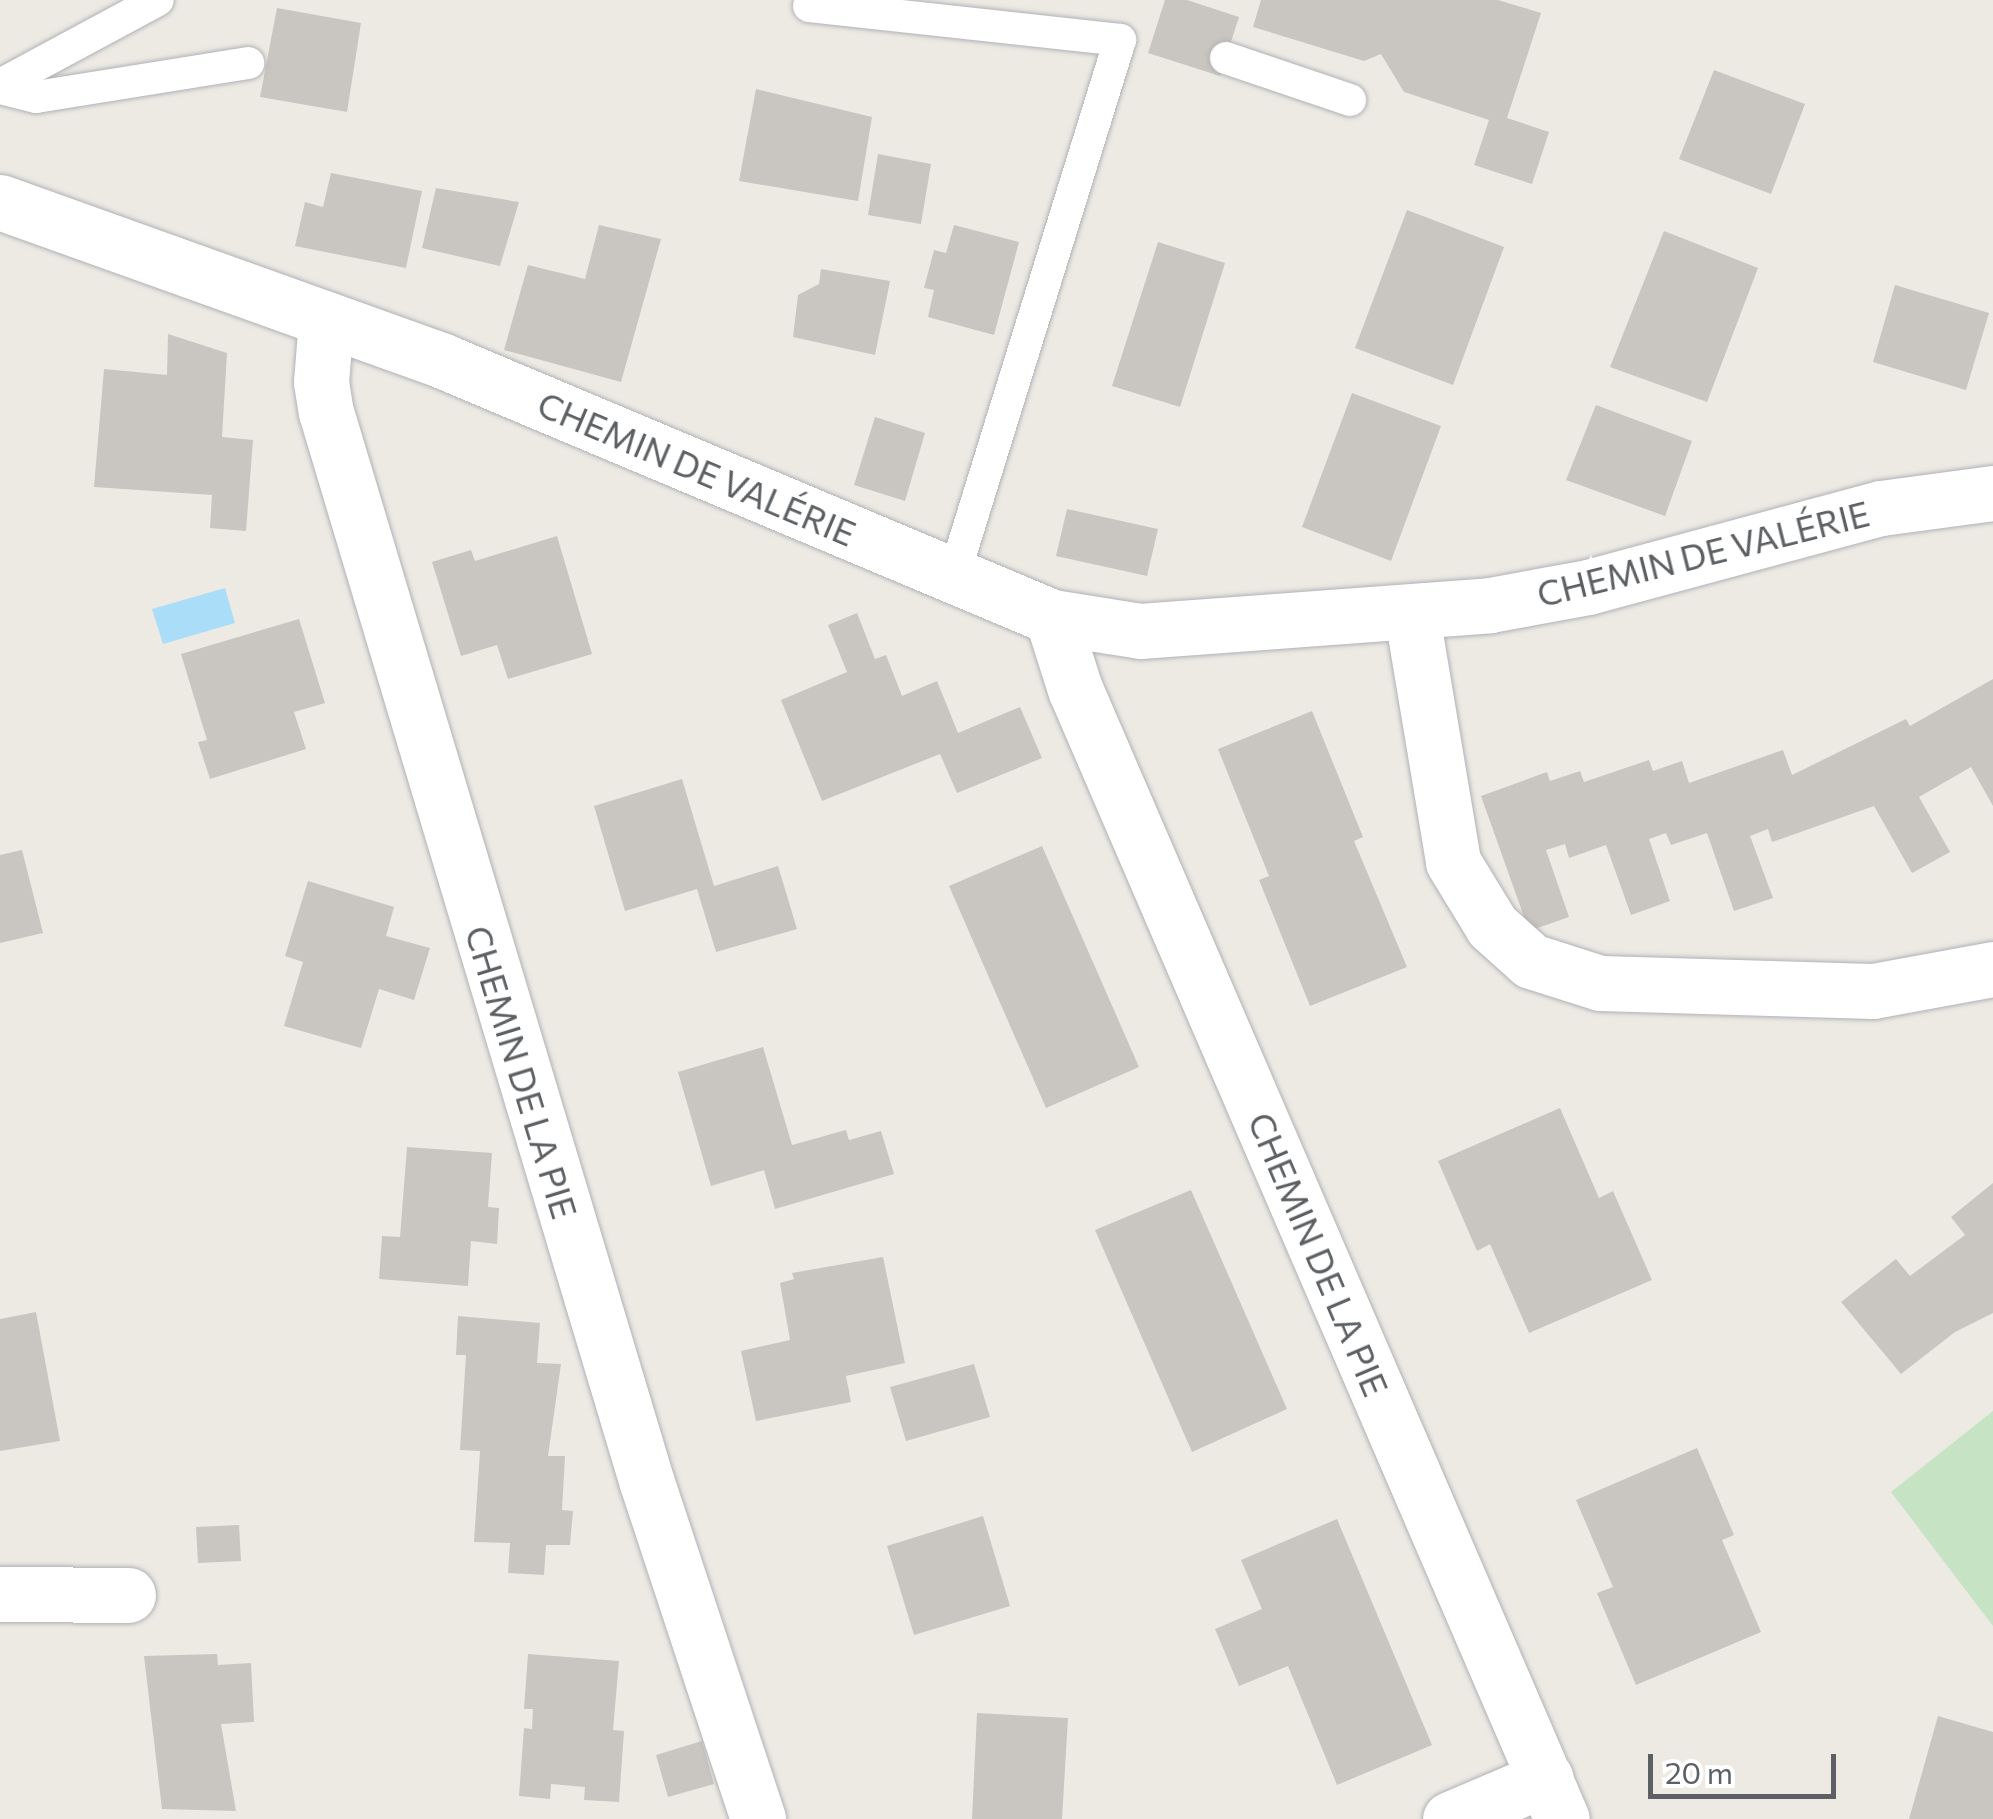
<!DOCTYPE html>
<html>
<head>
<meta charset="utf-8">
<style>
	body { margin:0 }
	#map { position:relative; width:1993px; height:1819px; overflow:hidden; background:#edeae4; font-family:Commissioner,sans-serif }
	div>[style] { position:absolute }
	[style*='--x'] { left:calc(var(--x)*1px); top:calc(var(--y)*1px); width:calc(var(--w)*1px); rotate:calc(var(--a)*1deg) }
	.green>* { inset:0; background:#c6e3c3 }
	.water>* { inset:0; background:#aaddf7 }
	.building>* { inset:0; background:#c9c5c1 }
	.roads { filter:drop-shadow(0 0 2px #afb2b5) drop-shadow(0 0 2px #afb2b5) }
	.lane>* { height:32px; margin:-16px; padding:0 16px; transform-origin:16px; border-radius:16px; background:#fff }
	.street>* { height:55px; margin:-27.5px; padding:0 27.5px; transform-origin:27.5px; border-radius:27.5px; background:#fff }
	span { translate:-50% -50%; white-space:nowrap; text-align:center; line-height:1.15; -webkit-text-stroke:10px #fff; paint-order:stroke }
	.street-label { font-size:35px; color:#5c6063 }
	.scale { position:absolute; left:1648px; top:1754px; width:188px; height:45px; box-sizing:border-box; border:5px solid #5c6063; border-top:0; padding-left:12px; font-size:30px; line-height:35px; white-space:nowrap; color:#5c6063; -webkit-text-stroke:8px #fff; paint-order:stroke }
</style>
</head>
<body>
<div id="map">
	<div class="green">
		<i style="clip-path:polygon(1993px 1411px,1993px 1626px,1891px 1492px)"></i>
	</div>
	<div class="water">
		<i style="clip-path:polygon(225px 588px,235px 623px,163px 644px,152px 609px)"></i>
	</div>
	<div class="building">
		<i style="clip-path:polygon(1165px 0,1187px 0,1239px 17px,1220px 76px,1148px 53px)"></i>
		<i style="clip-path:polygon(1261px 0,1498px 0,1541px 13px,1507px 118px,1549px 132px,1532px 184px,1474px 165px,1489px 120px,1404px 92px,1381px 54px,1364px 61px,1253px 27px)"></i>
		<i style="clip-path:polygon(277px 8px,361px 23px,347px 112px,260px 97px)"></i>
		<i style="clip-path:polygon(1714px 70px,1805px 104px,1771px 194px,1679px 159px)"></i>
		<i style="clip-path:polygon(756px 89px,872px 117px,858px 201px,739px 181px)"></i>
		<i style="clip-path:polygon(878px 154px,931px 164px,921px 224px,868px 215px)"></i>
		<i style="clip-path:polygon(331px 173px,422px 191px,406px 268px,295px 246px,305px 202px,323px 207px)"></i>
		<i style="clip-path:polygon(436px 188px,519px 202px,500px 266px,422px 248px)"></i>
		<i style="clip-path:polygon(1407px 210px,1504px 247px,1453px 385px,1355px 348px)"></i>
		<i style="clip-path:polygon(599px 225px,661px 239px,621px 382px,504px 350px,528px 265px,585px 279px)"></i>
		<i style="clip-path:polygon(954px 225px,1019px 242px,994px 335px,928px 317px,934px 290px,924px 288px,934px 250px,946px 253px)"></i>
		<i style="clip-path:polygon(1664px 231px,1758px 268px,1707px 402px,1610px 367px)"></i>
		<i style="clip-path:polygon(1158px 242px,1225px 263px,1180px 407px,1112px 386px)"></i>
		<i style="clip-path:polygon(821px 269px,890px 281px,875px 355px,793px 337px,798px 295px,819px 284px)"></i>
		<i style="clip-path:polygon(1895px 285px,1989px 313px,1966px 390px,1873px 362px)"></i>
		<i style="clip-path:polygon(168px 334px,227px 353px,222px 437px,253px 440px,246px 531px,210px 528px,212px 495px,94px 487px,104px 369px,167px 375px)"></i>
		<i style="clip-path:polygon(1352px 393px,1441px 426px,1391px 561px,1302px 527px)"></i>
		<i style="clip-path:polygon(1596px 405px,1692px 441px,1665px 516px,1566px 480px)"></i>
		<i style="clip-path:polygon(875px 417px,925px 433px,905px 501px,854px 485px)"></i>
		<i style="clip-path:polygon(1067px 509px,1158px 529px,1147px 576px,1056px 556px)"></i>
		<i style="clip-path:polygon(557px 536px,592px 654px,508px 679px,497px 645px,461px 656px,432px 562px,471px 550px,475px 561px)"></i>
		<i style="clip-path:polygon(857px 613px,875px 659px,886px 655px,902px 696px,937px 681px,958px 733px,1020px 707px,1042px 758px,957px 793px,940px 754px,822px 801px,781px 700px,847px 672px,828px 625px)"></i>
		<i style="clip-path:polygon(299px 619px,325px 703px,294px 712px,306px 749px,210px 779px,198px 742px,207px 740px,181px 654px)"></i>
		<i style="clip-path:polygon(1993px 679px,1993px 806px,1971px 767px,1919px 797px,1950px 852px,1912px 873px,1874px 806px,1772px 842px,1768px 829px,1750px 836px,1773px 898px,1734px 911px,1707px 833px,1671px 845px,1666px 833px,1649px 839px,1670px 901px,1631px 915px,1606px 845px,1569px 858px,1565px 844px,1546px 850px,1569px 917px,1529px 931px,1481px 796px,1547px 772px,1550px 781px,1580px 771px,1584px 782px,1649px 760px,1653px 771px,1682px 761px,1689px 783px,1783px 750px,1792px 775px,1906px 719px,1910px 726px)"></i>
		<i style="clip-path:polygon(1312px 711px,1363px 837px,1354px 841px,1407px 967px,1310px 1006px,1259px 880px,1269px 876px,1218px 749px)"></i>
		<i style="clip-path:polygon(682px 779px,714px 886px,778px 866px,797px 929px,716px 952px,697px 889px,625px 911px,594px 806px)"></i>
		<i style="clip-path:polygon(1042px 846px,1139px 1067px,1046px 1108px,949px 886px)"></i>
		<i style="clip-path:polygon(22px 850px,43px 933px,0 943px,0 855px)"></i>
		<i style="clip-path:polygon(308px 881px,394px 907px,386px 936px,430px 948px,414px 1000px,379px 989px,361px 1048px,284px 1026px,303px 962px,285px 956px)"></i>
		<i style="clip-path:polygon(763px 1047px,792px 1145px,846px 1130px,849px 1140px,881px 1131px,894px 1174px,775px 1209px,764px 1170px,711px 1186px,678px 1072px)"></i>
		<i style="clip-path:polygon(1560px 1108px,1599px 1198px,1613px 1191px,1652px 1280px,1529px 1333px,1490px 1244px,1477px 1251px,1438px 1161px)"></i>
		<i style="clip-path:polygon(407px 1147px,492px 1153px,488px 1207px,499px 1208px,497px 1244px,471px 1241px,468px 1286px,379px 1279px,382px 1236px,400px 1237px)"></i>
		<i style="clip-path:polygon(1993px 1183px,1993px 1313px,1955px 1332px,1901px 1374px,1841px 1302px,1896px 1259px,1910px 1276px,1965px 1235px,1951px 1217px)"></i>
		<i style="clip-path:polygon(1191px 1190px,1287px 1409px,1192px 1452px,1095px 1230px)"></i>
		<i style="clip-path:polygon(883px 1257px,905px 1363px,846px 1376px,851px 1402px,756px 1421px,741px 1351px,790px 1340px,780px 1283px,794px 1279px,792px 1273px)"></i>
		<i style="clip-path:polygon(36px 1312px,60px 1441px,0 1451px,0 1319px)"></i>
		<i style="clip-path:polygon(458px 1316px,540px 1323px,537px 1363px,561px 1364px,548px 1456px,565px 1456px,562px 1510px,573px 1511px,570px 1545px,546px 1545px,544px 1575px,508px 1573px,510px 1543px,474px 1542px,480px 1451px,460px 1450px,466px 1355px,456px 1355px)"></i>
		<i style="clip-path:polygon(974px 1364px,990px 1417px,906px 1441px,890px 1387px)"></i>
		<i style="clip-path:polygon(1697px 1448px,1734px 1535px,1722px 1540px,1761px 1632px,1636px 1685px,1597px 1593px,1613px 1587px,1576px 1500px)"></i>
		<i style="clip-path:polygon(983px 1516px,1010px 1606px,914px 1635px,887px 1546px)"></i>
		<i style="clip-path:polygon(1337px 1519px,1432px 1745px,1337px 1785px,1288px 1666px,1239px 1686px,1215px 1629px,1262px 1609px,1241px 1560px)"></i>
		<i style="clip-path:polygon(239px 1525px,241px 1561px,198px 1563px,196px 1527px)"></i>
		<i style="clip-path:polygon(217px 1654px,218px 1665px,251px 1663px,254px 1722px,221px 1724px,236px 1811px,162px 1809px,144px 1656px)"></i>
		<i style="clip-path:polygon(528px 1654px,619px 1661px,613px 1730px,624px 1731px,619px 1802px,584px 1800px,585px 1787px,551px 1784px,550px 1799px,519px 1796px,524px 1728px,532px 1729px,533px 1709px,524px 1709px)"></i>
		<i style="clip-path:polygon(977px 1713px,1068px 1718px,1062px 1819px,972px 1819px)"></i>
		<i style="clip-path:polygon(1938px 1716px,1993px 1732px,1993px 1819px,1909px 1819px)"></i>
		<i style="clip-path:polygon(702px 1741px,714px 1784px,668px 1797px,656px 1755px)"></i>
	</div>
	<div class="roads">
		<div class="lane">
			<i style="--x:809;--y:6;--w:313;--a:6.2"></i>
			<i style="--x:1120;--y:40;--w:560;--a:107.24"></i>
			<i style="--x:1226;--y:58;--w:131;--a:18.7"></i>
			<i style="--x:0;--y:85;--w:179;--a:-28.3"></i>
			<i style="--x:0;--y:88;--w:37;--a:14"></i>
			<i style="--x:36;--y:97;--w:215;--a:-9.1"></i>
		</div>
		<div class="street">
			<i style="--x:0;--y:202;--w:471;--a:19.7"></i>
			<i style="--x:443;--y:361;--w:661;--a:22.8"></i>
			<i style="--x:1052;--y:617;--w:89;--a:9"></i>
			<i style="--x:1140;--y:631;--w:351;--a:-4.2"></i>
			<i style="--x:1490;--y:605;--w:100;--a:-10.4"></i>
			<i style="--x:1588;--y:587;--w:303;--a:-15.1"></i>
			<i style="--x:1881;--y:508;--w:113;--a:-7.6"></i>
			<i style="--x:326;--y:319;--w:63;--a:94.5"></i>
			<i style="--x:321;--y:382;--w:30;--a:81"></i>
			<i style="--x:326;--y:412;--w:1118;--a:73.32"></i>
			<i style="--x:647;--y:1483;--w:354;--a:71.7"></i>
			<i style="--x:1412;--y:616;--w:249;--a:80.5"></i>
			<i style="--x:1453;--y:862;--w:75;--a:58.6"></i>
			<i style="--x:1492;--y:926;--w:52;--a:41.9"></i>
			<i style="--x:1531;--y:961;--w:72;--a:17.7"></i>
			<i style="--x:1600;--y:983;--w:273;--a:1.7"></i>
			<i style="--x:1873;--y:991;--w:122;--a:-10.4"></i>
			<i style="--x:1052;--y:617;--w:76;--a:72.3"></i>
			<i style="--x:1075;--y:689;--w:1230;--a:66.69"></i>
			<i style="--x:0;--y:1594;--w:128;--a:0.4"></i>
			<i style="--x:1450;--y:1819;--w:104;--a:-23.1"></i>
		</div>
	</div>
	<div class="street-label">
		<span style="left:697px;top:468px;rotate:23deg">CHEMIN DE VALÉRIE</span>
		<span style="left:1703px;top:553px;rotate:-14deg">CHEMIN DE VALÉRIE</span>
		<span style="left:522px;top:1072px;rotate:73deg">CHEMIN DE LA PIE</span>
		<span style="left:1319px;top:1254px;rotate:67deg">CHEMIN DE LA PIE</span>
	</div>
	<div class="scale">20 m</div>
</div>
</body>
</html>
